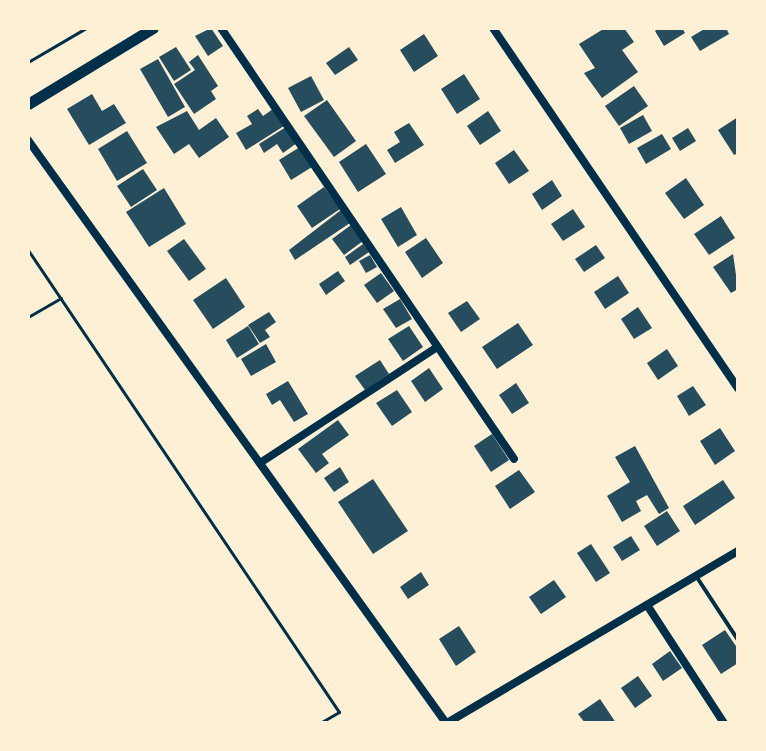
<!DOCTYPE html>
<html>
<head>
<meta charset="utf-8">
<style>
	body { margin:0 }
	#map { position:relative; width:766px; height:751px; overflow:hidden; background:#fdf0d5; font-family:"Fira Sans",sans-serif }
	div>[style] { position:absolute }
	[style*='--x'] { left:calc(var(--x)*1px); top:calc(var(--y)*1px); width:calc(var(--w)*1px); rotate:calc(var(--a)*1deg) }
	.building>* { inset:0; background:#264d5e }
	.path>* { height:3px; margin:-1.5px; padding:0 1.5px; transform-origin:1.5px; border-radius:1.5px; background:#003049 }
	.service>* { height:4px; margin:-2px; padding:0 2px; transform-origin:2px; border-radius:2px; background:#003049 }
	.minor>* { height:8px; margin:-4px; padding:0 4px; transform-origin:4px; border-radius:4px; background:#003049 }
	.secondary>* { height:11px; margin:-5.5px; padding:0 5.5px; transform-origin:5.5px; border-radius:5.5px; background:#003049 }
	span { translate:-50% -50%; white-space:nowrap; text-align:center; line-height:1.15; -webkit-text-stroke:6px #fdf0d5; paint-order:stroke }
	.frame { position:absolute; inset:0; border:30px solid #fdf0d5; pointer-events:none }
</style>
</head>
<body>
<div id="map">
	<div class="building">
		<i style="clip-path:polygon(211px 28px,223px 46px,208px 56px,195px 36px)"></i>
		<i style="clip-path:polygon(605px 28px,624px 28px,634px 42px,622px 50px,638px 72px,602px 98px,584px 73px,595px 68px,579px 44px)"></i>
		<i style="clip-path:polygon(659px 28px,682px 28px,685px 33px,664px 46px,655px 31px)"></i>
		<i style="clip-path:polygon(706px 28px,726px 28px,729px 34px,700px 51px,691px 37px)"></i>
		<i style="clip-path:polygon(424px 34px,438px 56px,414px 72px,400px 50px)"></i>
		<i style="clip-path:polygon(176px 47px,191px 70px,174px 81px,159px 57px)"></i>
		<i style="clip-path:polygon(349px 47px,358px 60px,335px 75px,326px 63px)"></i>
		<i style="clip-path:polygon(198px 55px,218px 86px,211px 91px,216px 99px,194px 114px,174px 84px,195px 70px,189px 62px)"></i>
		<i style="clip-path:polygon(158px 59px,185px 107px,168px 117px,140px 69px)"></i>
		<i style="clip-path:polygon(464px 74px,480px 99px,457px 114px,441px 89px)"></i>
		<i style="clip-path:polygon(311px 76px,324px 100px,301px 112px,288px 88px)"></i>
		<i style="clip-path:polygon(634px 86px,648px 106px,619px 126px,605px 106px)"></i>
		<i style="clip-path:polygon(92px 94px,102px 111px,114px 104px,126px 123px,89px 145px,67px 109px)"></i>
		<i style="clip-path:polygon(327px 100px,356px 141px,334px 157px,304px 116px)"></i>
		<i style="clip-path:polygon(258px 109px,263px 116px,273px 109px,284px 126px,246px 150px,236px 133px,252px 124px,247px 116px)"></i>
		<i style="clip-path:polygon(187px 111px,199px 130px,216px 118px,229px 137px,199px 158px,189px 144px,174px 154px,156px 127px)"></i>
		<i style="clip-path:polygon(488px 111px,501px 131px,480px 145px,467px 126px)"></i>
		<i style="clip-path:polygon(643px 115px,652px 131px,629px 144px,620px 128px)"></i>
		<i style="clip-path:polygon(738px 117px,738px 153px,734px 155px,718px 130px)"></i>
		<i style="clip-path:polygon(409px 123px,424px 145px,395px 163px,387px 150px,400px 142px,394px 132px)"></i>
		<i style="clip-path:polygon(286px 127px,297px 143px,283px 153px,277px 144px,264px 153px,259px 144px)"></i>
		<i style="clip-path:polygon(688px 128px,696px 141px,680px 151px,672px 138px)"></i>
		<i style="clip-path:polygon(127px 131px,147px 163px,117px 181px,98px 149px)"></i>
		<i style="clip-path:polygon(662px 134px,671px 149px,646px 164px,637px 148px)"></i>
		<i style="clip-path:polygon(366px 144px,386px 174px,358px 192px,339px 162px)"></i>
		<i style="clip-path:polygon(300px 147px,312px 167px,291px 180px,279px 160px)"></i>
		<i style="clip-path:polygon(514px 150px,529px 171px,509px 184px,495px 163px)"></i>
		<i style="clip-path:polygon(143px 169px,157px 190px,131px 207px,117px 186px)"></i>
		<i style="clip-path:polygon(686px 178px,704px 205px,684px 219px,665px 193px)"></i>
		<i style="clip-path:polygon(552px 180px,562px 196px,542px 210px,532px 194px)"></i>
		<i style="clip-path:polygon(324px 187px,340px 209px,312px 228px,297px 206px)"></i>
		<i style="clip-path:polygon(164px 188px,186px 224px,149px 247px,126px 212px)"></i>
		<i style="clip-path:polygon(401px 207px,417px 235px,398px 247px,381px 219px)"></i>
		<i style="clip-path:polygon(573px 209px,585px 227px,563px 241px,551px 224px)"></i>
		<i style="clip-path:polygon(341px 210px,350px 223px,295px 260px,289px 250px)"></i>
		<i style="clip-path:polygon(721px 216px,735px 238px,709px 255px,694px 234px)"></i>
		<i style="clip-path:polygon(351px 225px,363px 241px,344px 255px,332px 239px)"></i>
		<i style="clip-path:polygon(426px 238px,443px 263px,422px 278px,405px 252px)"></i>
		<i style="clip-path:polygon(184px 239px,206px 269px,189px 281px,167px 251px)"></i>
		<i style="clip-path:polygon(363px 244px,369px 252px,350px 265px,345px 257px)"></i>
		<i style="clip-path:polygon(596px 245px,605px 258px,584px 272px,575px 259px)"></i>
		<i style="clip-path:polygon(733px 254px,738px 289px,731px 293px,713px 267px)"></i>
		<i style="clip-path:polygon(370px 255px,377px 267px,366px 273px,359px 261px)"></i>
		<i style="clip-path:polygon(338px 271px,345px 281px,326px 295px,319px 284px)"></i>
		<i style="clip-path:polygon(381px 273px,394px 291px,377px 303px,364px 285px)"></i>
		<i style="clip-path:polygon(618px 276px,629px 293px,605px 309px,594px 292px)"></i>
		<i style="clip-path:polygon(226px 278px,245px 307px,213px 329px,193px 300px)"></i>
		<i style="clip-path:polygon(400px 299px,412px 319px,396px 328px,383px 309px)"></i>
		<i style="clip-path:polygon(467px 301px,480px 319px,461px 332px,448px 313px)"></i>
		<i style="clip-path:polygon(638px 307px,652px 328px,634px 339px,621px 319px)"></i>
		<i style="clip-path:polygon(269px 312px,276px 322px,265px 330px,270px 337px,260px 343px,248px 325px)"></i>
		<i style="clip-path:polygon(518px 323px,533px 345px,497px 369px,482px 347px)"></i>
		<i style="clip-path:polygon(248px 326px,259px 344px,237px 358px,226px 340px)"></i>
		<i style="clip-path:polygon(409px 326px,423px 347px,403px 361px,388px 339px)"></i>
		<i style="clip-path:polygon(266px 344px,276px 362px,251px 376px,241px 359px)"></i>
		<i style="clip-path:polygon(667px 349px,678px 366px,658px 380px,647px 363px)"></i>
		<i style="clip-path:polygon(380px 360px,389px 374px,365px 390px,355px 376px)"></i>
		<i style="clip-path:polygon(429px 368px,443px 389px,425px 402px,411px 381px)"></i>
		<i style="clip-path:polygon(288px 381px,308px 414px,294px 422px,280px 400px,272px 405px,266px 394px)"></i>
		<i style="clip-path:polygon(516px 383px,529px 403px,512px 414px,499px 395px)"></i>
		<i style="clip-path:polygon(693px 386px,706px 405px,689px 416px,677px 396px)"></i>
		<i style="clip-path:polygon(397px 390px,412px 412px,392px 426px,376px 403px)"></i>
		<i style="clip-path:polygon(338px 420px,349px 435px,322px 454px,329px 463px,316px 473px,298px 449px)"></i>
		<i style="clip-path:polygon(720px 428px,735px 451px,715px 465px,700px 441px)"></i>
		<i style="clip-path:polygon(492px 434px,509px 460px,491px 472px,474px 446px)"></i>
		<i style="clip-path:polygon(635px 446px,669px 508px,659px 514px,647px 495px,636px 501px,641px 511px,622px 522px,607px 496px,630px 482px,615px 457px)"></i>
		<i style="clip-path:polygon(340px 467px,349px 482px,334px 492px,324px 478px)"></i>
		<i style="clip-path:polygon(519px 470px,535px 492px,510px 509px,495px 486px)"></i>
		<i style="clip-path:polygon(373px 479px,408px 531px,373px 554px,338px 502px)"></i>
		<i style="clip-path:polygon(723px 480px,735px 498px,695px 525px,683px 506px)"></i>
		<i style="clip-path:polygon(667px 511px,680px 531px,657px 546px,644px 526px)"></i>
		<i style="clip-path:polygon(631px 536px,640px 550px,622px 561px,613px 547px)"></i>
		<i style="clip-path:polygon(591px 544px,610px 573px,596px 582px,577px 553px)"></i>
		<i style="clip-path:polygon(421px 572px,429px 585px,408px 599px,400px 587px)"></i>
		<i style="clip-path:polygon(554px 580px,566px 597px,541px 614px,529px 597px)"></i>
		<i style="clip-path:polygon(459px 626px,476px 652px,456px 666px,439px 639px)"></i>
		<i style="clip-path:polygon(725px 630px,738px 649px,738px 663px,721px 674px,702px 645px)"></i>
		<i style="clip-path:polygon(670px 651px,682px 668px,663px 681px,652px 664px)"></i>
		<i style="clip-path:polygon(638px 676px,652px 696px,635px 708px,621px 688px)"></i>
		<i style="clip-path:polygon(600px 699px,616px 723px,585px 723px,578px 714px)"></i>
	</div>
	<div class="path">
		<i style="--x:28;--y:62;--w:67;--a:-30.4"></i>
		<i style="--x:28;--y:250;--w:557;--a:56.05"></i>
		<i style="--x:339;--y:712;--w:22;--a:150"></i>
		<i style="--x:28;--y:317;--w:38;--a:-30"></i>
	</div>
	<div class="service">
		<i style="--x:696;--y:576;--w:77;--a:56.7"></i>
	</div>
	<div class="minor">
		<i style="--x:221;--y:28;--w:521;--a:55.79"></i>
		<i style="--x:493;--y:28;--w:436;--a:55.8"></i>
		<i style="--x:28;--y:140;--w:717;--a:54.36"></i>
		<i style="--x:260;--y:463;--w:210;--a:-33.2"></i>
		<i style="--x:647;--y:605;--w:141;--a:56.9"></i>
		<i style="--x:447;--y:723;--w:338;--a:-30.6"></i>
	</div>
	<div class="secondary">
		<i style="--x:28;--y:104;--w:146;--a:-31.3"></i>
	</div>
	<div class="frame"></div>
</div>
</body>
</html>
